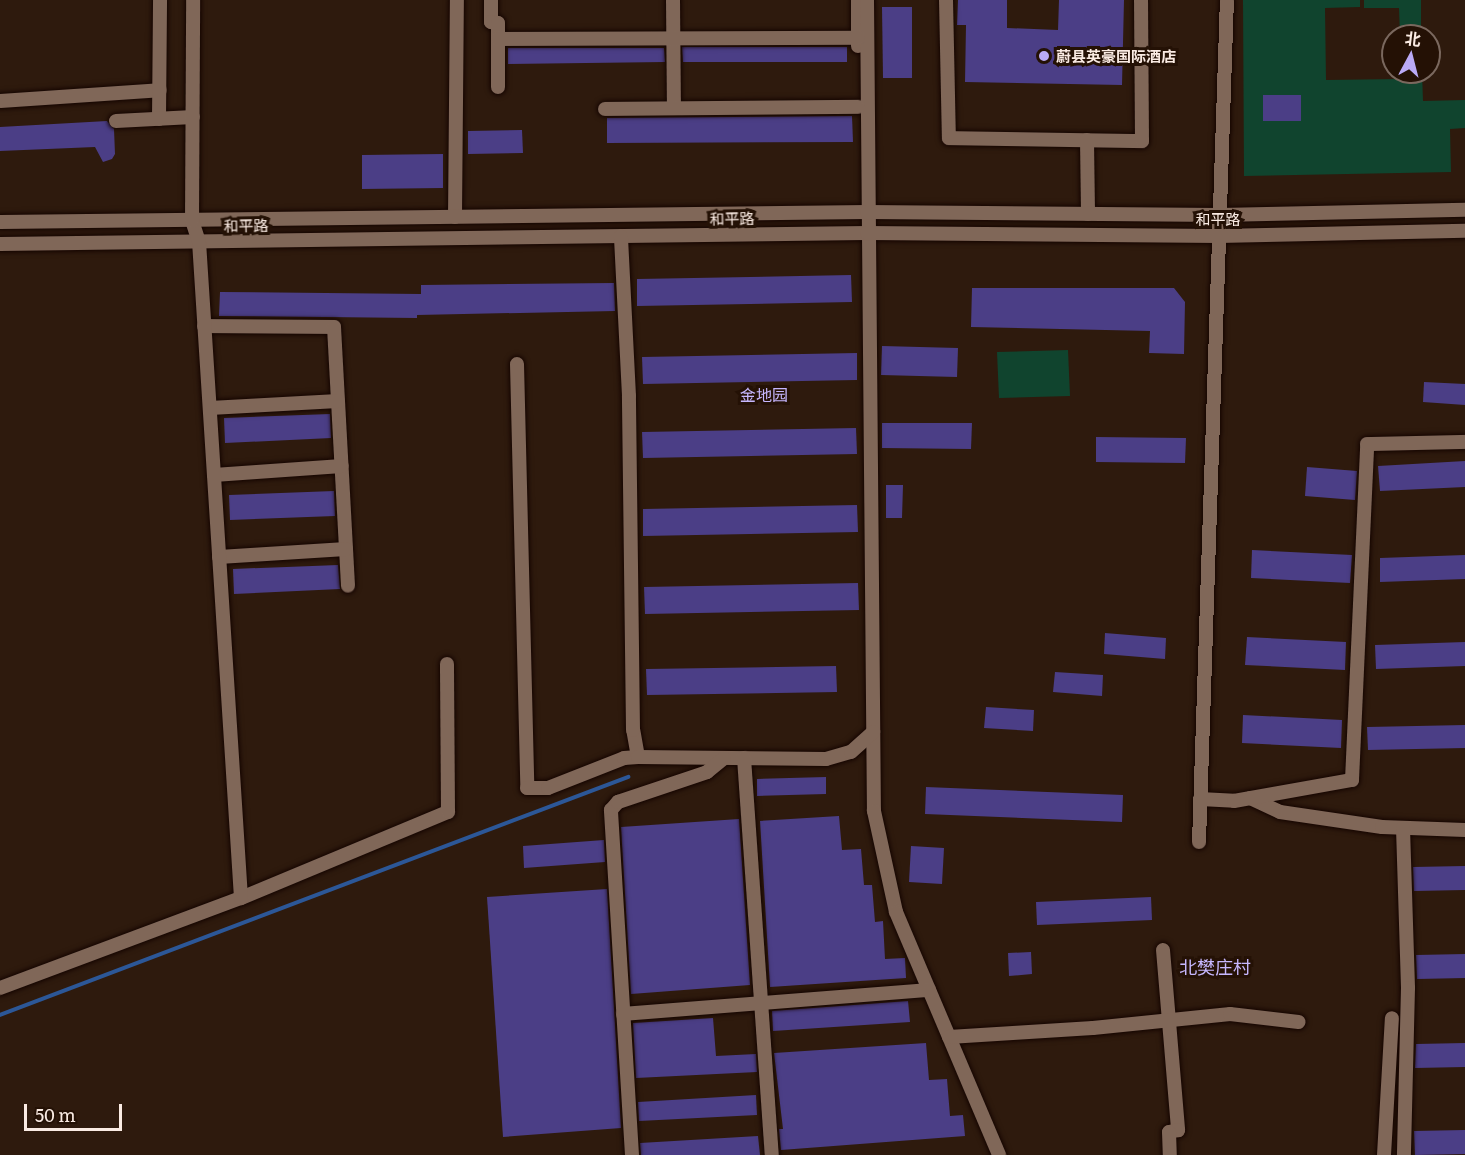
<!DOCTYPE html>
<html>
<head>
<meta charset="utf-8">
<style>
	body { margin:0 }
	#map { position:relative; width:1465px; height:1155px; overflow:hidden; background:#2e1a0d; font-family:Literata,"Noto Sans SC",serif }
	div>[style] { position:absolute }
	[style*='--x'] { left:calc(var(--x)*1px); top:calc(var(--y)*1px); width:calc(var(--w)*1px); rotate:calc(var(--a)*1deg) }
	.green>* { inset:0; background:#10442e }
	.stream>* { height:4px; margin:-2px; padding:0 2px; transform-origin:2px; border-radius:2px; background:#2c5797 }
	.building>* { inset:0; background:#4b3e86 }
	.roads { filter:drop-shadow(0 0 2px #150500) drop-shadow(0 0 2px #150500) }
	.minor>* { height:14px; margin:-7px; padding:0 7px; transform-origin:7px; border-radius:7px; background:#806758 }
	.dots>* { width:16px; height:16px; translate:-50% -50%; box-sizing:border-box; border:3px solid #241105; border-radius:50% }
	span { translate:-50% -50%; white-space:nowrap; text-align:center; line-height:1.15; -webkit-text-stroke:6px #241105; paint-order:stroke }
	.poi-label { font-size:15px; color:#faebe3; font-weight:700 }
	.left { translate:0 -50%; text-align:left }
	.street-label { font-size:15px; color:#faebe3 }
	.neighbourhood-label { font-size:16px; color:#c6b7fe }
	.quarter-label { font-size:18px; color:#c6b7fe }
	.north { position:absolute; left:1381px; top:24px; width:60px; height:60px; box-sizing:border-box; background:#241105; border:2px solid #7a685e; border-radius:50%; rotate:7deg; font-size:16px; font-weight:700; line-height:24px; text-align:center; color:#faebe3 }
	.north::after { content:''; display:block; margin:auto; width:21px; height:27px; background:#baaaf6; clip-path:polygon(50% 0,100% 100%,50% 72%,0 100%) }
	.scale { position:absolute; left:24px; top:1104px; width:98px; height:27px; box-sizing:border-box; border:3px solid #faebe3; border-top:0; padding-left:8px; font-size:18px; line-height:21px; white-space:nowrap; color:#faebe3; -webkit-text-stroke:4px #241105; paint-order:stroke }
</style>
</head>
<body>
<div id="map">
	<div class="green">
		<i style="clip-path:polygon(1243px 0,1360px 0,1360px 7px,1325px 8px,1326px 80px,1400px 79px,1400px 72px,1422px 72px,1423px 101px,1465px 100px,1465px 128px,1450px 129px,1451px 172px,1244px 176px)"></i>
		<i style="clip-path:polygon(1364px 0,1421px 0,1421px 36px,1400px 36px,1399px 8px,1364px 8px)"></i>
		<i style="clip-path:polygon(1068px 350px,1070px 396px,999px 398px,997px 352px)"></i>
	</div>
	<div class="stream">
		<i style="--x:0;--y:1015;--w:672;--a:-20.76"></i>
	</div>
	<div class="building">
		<i style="clip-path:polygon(958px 0,1007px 0,1007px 28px,1058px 30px,1059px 0,1124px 0,1122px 85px,965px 82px,966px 25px,957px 25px)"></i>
		<i style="clip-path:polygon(882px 7px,912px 7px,912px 78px,883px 78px)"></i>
		<i style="clip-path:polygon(682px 47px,847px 47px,847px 62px,683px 62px)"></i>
		<i style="clip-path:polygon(508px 48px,664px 48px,665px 62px,508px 64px)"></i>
		<i style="clip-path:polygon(1263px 95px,1301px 95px,1301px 121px,1263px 121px)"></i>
		<i style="clip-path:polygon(852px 116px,853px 142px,607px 143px,607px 118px)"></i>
		<i style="clip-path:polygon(107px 121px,114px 129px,115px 154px,112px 159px,103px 162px,95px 147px,0 151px,0 127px)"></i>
		<i style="clip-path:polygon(522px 130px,523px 153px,468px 154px,468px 131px)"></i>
		<i style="clip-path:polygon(443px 154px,443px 188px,362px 189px,362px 155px)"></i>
		<i style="clip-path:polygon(851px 275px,852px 302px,637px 306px,637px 279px)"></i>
		<i style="clip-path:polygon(614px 283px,615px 311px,417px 315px,417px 318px,219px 316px,220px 292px,421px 294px,421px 285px)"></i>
		<i style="clip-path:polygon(972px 288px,1174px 288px,1185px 302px,1184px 354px,1149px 353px,1150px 331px,971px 327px)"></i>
		<i style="clip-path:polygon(882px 346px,958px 348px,957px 377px,881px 375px)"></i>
		<i style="clip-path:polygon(857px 353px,857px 380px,643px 384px,642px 357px)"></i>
		<i style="clip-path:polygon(1424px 382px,1465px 384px,1465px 405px,1423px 402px)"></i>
		<i style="clip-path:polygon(330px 414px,331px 438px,225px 443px,224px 418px)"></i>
		<i style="clip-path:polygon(882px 423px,972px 423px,971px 449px,882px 448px)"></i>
		<i style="clip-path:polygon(856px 428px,857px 454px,643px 458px,642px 432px)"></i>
		<i style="clip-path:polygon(1096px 437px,1186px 438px,1185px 463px,1096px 462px)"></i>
		<i style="clip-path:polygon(1465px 461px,1465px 487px,1380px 491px,1378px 466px)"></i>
		<i style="clip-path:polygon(1307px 467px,1357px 471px,1355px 500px,1305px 496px)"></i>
		<i style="clip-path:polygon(886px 485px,903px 485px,902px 518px,886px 518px)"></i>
		<i style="clip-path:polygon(334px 491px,335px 516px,230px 520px,229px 495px)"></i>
		<i style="clip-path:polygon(857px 505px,858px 532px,643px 536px,643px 509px)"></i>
		<i style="clip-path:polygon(1252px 550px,1352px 555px,1350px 583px,1251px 578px)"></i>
		<i style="clip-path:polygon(1465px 555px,1465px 579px,1380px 582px,1380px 558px)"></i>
		<i style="clip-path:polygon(338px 565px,340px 589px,234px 594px,233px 569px)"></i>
		<i style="clip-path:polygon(858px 583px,859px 610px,645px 614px,644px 587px)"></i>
		<i style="clip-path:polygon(1105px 633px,1166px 638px,1165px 659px,1104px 654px)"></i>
		<i style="clip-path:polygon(1247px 637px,1346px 642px,1345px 670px,1245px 665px)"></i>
		<i style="clip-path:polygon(1465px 642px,1465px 666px,1376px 669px,1375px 645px)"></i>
		<i style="clip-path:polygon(836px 666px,837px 692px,647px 695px,646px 669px)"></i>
		<i style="clip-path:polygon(1055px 672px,1103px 675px,1102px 696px,1053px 692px)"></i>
		<i style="clip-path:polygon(986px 707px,1034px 710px,1033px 731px,984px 728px)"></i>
		<i style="clip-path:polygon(1243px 715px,1342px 720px,1341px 748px,1242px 743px)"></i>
		<i style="clip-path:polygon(1465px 725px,1465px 748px,1368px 750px,1367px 727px)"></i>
		<i style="clip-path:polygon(826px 777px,826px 794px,757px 796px,757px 779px)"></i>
		<i style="clip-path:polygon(926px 787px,1123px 795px,1122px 822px,925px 814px)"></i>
		<i style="clip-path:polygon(839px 816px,842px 850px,861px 849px,864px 885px,872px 885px,875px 922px,883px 921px,885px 959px,905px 958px,906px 978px,770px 987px,760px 821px)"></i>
		<i style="clip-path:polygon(739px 819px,750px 985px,631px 994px,621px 827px)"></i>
		<i style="clip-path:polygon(604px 840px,605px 862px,524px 868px,523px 846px)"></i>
		<i style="clip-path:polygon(911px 846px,944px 848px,942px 884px,909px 882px)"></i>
		<i style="clip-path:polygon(1465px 866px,1465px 890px,1414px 891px,1413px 867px)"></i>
		<i style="clip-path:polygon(607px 889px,621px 1128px,503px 1137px,487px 897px)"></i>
		<i style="clip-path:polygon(1151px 897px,1152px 920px,1037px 925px,1036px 902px)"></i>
		<i style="clip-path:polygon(1031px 952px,1032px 974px,1009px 976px,1008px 953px)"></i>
		<i style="clip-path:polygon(1465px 954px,1465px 978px,1417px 979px,1416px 955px)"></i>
		<i style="clip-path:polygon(908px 1001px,910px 1022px,773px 1031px,772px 1011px)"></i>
		<i style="clip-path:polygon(713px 1018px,716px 1056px,756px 1054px,757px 1072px,636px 1078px,633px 1023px)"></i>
		<i style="clip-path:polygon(926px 1043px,929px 1080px,947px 1079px,950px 1116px,963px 1115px,965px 1136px,781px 1150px,779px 1129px,783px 1129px,774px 1053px)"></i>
		<i style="clip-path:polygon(1465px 1043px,1465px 1067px,1415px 1068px,1416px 1044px)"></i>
		<i style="clip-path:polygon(756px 1095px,757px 1115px,639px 1121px,638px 1102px)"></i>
		<i style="clip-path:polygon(1465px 1130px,1465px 1154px,1415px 1155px,1414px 1131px)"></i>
		<i style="clip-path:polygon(758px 1136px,760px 1155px,641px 1155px,640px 1143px)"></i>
	</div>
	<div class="roads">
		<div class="minor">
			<i style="--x:491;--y:0;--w:22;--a:90"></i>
			<i style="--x:491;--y:22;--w:7;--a:8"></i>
			<i style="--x:498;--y:23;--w:64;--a:90"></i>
			<i style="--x:673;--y:0;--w:108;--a:89.5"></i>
			<i style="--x:858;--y:0;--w:46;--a:90"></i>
			<i style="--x:867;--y:0;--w:811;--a:89.51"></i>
			<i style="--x:874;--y:811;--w:103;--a:77.7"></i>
			<i style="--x:896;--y:912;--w:264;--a:67"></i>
			<i style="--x:946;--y:0;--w:138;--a:88.8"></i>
			<i style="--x:949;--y:138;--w:193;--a:0.9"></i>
			<i style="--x:1142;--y:141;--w:141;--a:-90.4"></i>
			<i style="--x:498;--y:39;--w:360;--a:-0.2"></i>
			<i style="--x:0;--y:101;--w:160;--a:-3.9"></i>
			<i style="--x:605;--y:109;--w:253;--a:-0.5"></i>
			<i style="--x:159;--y:119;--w:119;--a:-89.5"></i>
			<i style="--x:116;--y:121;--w:77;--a:-3"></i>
			<i style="--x:1087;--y:140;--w:74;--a:89.2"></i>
			<i style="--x:455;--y:217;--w:217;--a:-89.5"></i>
			<i style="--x:0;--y:222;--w:867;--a:-0.66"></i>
			<i style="--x:867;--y:212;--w:353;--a:0.5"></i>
			<i style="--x:1220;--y:215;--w:245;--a:-1.2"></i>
			<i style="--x:0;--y:244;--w:867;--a:-0.73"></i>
			<i style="--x:867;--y:233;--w:352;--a:0.5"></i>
			<i style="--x:1219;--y:236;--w:246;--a:-1.2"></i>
			<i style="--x:204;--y:326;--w:130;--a:0.4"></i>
			<i style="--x:334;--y:327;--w:259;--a:86.9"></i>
			<i style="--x:517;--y:364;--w:424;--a:88.6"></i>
			<i style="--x:527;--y:788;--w:21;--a:0"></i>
			<i style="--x:548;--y:788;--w:82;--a:-21.5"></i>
			<i style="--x:624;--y:758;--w:14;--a:-4"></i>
			<i style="--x:638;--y:757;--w:27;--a:-100"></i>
			<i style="--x:633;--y:730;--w:334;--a:-90.7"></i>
			<i style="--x:629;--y:396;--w:160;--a:-92.9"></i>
			<i style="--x:210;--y:408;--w:128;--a:-3.1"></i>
			<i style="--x:214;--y:475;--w:128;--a:-4"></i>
			<i style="--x:219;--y:557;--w:127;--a:-3.6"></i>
			<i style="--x:638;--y:757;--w:188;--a:0.6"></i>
			<i style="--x:826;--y:759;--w:26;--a:-16"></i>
			<i style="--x:851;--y:752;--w:30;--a:-42"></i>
			<i style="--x:744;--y:758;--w:398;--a:86"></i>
			<i style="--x:1250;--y:798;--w:33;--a:25"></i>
			<i style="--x:1280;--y:812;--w:103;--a:8.4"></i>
			<i style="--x:1382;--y:827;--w:83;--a:2.1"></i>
			<i style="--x:1200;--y:799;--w:34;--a:3"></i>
			<i style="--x:1234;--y:801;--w:120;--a:-10.1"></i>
			<i style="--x:1352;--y:780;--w:336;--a:-87.4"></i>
			<i style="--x:1367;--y:444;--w:98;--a:-1.2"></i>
			<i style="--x:1403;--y:828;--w:160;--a:88.2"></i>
			<i style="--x:1408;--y:988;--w:167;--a:91.4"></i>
			<i style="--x:1199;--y:842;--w:842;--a:-88.1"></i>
			<i style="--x:241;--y:898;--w:224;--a:-22.6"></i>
			<i style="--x:448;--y:812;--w:148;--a:-90.4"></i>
			<i style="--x:1163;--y:950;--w:181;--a:85.2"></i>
			<i style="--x:1178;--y:1130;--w:9;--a:167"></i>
			<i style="--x:1169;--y:1132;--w:23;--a:88"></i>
			<i style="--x:0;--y:988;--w:257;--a:-20.5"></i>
			<i style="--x:241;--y:898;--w:657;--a:-93.66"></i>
			<i style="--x:199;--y:242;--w:22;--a:-108"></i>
			<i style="--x:192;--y:221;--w:221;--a:-89.7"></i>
			<i style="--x:623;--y:1014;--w:307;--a:-4.5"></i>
			<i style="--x:949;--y:1037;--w:144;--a:-3.6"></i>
			<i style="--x:1093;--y:1028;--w:138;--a:-5.8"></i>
			<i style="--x:1230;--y:1014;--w:69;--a:6.6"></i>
			<i style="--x:632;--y:1155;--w:346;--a:-93.5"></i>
			<i style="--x:611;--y:810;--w:11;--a:-49"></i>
			<i style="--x:618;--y:802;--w:94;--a:-18.6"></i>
			<i style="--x:707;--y:772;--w:22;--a:-39"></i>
			<i style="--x:1384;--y:1155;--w:137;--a:-86.7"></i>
		</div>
	</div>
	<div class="dots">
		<i style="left:1044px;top:56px;background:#baaaf6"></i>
	</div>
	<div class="poi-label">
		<span class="left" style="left:1056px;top:56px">蔚县英豪国际酒店</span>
	</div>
	<div class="street-label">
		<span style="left:732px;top:218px;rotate:-1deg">和平路</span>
		<span style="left:1218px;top:219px">和平路</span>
		<span style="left:246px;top:225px;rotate:-1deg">和平路</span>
	</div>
	<div class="neighbourhood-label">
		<span style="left:764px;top:394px">金地园</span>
	</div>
	<div class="quarter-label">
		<span style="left:1215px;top:967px">北樊庄村</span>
	</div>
	<div class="north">北</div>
	<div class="scale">50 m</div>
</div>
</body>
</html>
